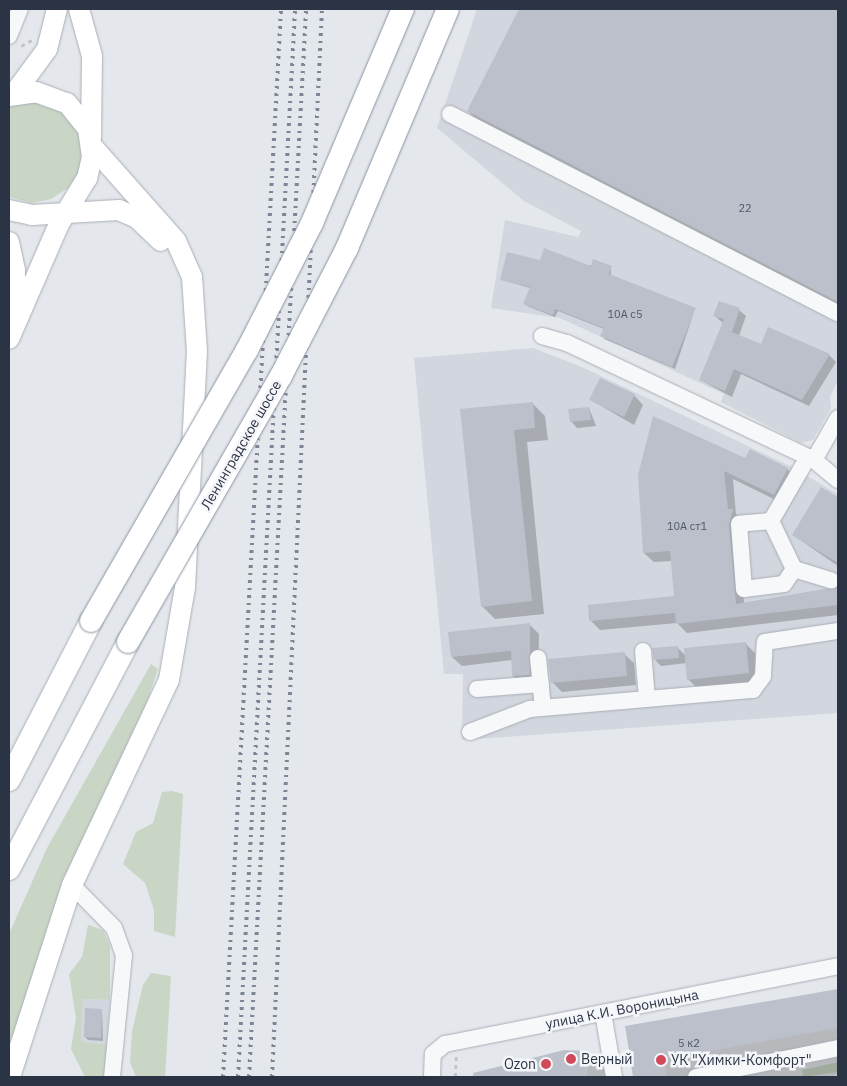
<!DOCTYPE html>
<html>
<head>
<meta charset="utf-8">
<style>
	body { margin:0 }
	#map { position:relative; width:847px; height:1086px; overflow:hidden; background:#e4e7ec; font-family:"IBM Plex Sans",sans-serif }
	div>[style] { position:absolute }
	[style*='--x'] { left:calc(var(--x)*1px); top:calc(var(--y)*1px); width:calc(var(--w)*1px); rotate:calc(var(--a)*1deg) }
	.built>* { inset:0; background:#d2d6de }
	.green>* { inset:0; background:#c9d6c5 }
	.shadow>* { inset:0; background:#0003 }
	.building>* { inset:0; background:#bbc0ca }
	.path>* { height:2.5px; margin-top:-1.25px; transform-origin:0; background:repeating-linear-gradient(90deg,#c2c5cb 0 4px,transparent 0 8px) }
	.roads { filter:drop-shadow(0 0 1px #a9aeb7) drop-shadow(0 0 1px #a9aeb7) }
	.minor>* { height:16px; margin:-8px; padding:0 8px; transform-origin:8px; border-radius:8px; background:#f7f8fa }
	.major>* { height:20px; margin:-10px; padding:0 10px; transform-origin:10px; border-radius:10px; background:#fff }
	.highway>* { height:22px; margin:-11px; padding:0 11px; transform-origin:11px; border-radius:11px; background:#fff }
	.rail>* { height:4px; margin-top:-2px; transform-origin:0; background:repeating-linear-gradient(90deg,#7d8696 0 2.5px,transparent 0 7.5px) }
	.bridges { filter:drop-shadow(0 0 1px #8b94a3) drop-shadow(0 0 1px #8b94a3) }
	.highway-bridge>* { height:22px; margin:-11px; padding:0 11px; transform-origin:11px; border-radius:11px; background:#fff }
	.dots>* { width:14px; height:14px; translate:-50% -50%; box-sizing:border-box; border:2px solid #f4f6f9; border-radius:50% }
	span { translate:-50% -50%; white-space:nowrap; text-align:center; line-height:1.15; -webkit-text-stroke:5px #f4f6f9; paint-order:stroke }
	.number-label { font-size:11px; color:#4f5766 }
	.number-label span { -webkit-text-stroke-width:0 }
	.street-label { font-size:14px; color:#2b3445 }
	.poi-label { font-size:14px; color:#2b3445 }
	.left { translate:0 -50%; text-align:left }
	.right { translate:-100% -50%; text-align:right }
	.frame { position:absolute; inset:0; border:10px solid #2b3445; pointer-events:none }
</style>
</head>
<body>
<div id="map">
	<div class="built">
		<i style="clip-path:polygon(477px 9px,838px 9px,838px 380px,830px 397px,831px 408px,813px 440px,801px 443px,721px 402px,724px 394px,560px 318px,491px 308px,505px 220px,578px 237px,581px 231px,524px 201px,437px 128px)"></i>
		<i style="clip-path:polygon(533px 348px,582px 367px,790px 466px,838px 494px,838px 713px,462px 740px,463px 674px,444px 674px,414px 358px)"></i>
		<i style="clip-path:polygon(83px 999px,110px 1000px,107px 1044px,81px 1042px)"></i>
	</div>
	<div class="green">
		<i style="clip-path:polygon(31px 100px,59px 109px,79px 133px,83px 152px,79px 171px,68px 188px,51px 199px,32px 203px,9px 197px,9px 106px)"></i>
		<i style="clip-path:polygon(151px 664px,158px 669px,147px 702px,64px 882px,9px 1051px,9px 934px,47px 848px)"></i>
		<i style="clip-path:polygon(172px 791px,183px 794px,175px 937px,154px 931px,154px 910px,145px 883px,123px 864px,136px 832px,153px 823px,162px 792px)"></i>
		<i style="clip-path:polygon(88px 925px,103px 930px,110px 946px,110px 1000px,83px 999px,81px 1042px,107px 1044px,107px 1077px,85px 1077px,71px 1049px,76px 1018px,69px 974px,82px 957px)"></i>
		<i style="clip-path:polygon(151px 973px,171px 976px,165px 1077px,136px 1077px,130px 1062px,132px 1031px,143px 985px)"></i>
		<i style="clip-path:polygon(838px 1062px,838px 1072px,803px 1077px,802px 1070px)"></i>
	</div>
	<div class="shadow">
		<i style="clip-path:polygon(520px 9px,838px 9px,838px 306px,478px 121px,468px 111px)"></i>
		<i style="clip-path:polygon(541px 261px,611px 267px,611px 277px,695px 309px,675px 369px,604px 339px,604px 329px,558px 311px,555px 317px,527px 306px,530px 288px,502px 280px)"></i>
		<i style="clip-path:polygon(739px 310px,746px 316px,739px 336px,762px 345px,829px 355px,836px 362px,809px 406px,741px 374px,732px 397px,700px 380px,723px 323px,715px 316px)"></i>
		<i style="clip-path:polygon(634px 395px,643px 405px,634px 425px,591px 400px)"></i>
		<i style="clip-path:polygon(532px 403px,545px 416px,548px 440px,527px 442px,544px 614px,495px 619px,482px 606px,462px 410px)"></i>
		<i style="clip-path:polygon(589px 408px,596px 426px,577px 428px,571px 421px)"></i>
		<i style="clip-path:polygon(746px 460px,787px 469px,797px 478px,784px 504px,733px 479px,736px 514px,742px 520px,738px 535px,744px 603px,838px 587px,838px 615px,687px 633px,677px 623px,600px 630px,591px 621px,675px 597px,672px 561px,654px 562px,644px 553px,639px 475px)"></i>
		<i style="clip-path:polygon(822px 489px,838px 501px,838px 566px,793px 535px)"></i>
		<i style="clip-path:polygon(530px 625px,539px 634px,538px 684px,523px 685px,513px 676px,513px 660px,462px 666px,452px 657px)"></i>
		<i style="clip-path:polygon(746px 644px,755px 653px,758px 683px,698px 689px,688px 679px,687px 663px,661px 666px,655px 660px,677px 647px,686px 656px)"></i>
		<i style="clip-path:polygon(624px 654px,634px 663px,636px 685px,562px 692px,552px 682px)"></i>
		<i style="clip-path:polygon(838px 990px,838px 1076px,634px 1077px,626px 1027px)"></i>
		<i style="clip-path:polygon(102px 1010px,103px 1041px,88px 1040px,85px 1037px)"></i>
		<i style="clip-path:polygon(564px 1051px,588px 1053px,613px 1077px,468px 1077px)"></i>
	</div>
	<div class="building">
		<i style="clip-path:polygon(519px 9px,838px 9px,838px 302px,467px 111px)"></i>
		<i style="clip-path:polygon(544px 248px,591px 266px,593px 259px,612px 266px,609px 274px,696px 308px,672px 367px,600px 336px,604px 328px,555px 309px,553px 315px,523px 304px,530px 287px,500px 280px,507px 252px,540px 260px)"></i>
		<i style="clip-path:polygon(719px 301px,740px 308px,732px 332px,761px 344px,768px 327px,830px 354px,802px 400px,734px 369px,725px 391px,699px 380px,724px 319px,713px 316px)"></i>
		<i style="clip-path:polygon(600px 378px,635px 394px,624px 417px,589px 400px)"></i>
		<i style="clip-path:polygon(533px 402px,535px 428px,514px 430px,532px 601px,481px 607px,460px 409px)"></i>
		<i style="clip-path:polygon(589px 407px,591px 420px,570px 422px,568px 409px)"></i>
		<i style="clip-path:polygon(653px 416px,745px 458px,750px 449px,788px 468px,774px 495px,724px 471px,728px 509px,733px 509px,729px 525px,736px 604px,838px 587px,838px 605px,676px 624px,675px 613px,589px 621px,588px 605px,674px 596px,670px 551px,643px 553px,638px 475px)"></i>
		<i style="clip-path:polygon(821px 487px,838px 497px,838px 563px,792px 535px)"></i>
		<i style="clip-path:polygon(530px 623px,530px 675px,512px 676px,511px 651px,451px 657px,448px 632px)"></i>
		<i style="clip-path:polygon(746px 642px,749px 673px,687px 680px,684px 648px)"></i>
		<i style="clip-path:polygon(678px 646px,679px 658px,654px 660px,652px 648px)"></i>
		<i style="clip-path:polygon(625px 652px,627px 676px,551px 683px,548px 659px)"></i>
		<i style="clip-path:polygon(838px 989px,838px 1028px,665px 1059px,667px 1077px,633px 1077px,625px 1026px)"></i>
		<i style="clip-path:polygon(85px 1008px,102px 1009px,101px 1038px,84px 1037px)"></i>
		<i style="clip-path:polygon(564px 1050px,589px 1051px,587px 1077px,474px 1077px,473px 1073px)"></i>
	</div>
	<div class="path">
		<i style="--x:21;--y:46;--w:13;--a:-29"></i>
		<i style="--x:455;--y:1077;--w:22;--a:-87"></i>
		<i style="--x:826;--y:1077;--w:12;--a:-9"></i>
	</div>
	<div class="roads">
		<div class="minor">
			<i style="--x:9;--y:36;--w:29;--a:-68"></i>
			<i style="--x:450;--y:114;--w:436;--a:27.2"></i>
			<i style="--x:542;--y:336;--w:26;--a:16"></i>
			<i style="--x:567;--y:343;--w:273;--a:25.3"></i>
			<i style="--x:814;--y:460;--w:31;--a:40"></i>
			<i style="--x:808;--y:457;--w:74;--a:120"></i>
			<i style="--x:771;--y:521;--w:32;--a:175"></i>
			<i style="--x:739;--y:524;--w:65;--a:85.6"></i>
			<i style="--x:744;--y:589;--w:40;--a:-7.1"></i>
			<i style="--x:784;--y:584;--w:18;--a:-56"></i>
			<i style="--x:794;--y:569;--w:39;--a:17"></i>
			<i style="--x:814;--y:460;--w:48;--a:-60.3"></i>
			<i style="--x:771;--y:521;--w:53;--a:64.4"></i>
			<i style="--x:643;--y:651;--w:48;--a:85.2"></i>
			<i style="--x:538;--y:658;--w:50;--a:84.3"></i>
			<i style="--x:477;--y:689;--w:64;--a:-4.5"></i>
			<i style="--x:470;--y:732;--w:64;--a:-21"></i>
			<i style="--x:530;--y:709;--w:224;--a:-4.9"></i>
			<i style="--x:753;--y:690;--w:17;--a:-54"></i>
			<i style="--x:763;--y:676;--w:34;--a:-87"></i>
			<i style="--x:765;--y:642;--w:74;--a:-8.6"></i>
			<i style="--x:72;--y:885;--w:60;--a:45.7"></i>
			<i style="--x:114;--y:928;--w:29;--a:70"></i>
			<i style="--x:124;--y:955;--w:123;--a:95.6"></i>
			<i style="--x:603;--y:1013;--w:65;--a:80.2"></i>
			<i style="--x:432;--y:1077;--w:23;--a:-88"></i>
			<i style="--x:433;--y:1054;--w:16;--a:-40"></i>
			<i style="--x:445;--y:1044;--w:401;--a:-11.2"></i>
			<i style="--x:696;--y:1077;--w:145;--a:-11.5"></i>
		</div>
		<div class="major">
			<i style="--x:79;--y:9;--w:49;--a:74.5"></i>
			<i style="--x:92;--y:56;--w:82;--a:90.7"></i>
			<i style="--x:14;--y:94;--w:56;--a:-53.7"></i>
			<i style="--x:47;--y:49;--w:41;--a:-76"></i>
			<i style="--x:9;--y:96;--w:27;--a:-8"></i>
			<i style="--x:36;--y:92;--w:33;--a:20"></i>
			<i style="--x:67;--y:103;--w:33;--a:51"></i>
			<i style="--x:88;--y:129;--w:28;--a:82"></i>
			<i style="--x:92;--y:157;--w:22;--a:103"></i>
			<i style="--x:87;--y:178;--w:54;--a:121.3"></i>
			<i style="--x:59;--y:224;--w:125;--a:113.5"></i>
			<i style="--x:9;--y:210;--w:24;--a:12"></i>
			<i style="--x:32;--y:215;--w:87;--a:-3.3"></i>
			<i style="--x:119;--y:210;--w:20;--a:24"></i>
			<i style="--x:137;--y:218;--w:33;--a:44"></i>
			<i style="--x:9;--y:242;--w:29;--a:78"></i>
			<i style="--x:15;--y:270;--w:42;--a:90"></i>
			<i style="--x:10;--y:1077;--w:202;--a:-72.1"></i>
			<i style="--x:72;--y:885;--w:227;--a:-64.7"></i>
			<i style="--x:169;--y:680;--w:94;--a:-80.2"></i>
			<i style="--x:185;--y:587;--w:235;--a:-87.1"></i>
			<i style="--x:197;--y:352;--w:75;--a:-93.8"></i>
			<i style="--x:192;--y:277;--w:39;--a:-114"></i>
			<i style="--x:176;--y:241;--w:127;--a:-131.5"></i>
		</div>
		<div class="highway">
			<i style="--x:9;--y:780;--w:179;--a:-62.7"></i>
			<i style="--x:9;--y:869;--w:256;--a:-62.3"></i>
		</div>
	</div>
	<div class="rail">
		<i style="--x:223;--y:1077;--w:1070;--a:-86.89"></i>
		<i style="--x:238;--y:1077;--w:1070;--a:-86.94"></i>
		<i style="--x:249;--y:1077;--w:1070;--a:-86.94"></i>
		<i style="--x:272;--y:1077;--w:1069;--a:-87.32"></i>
	</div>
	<div class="bridges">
		<div class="highway-bridge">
			<i style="--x:91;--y:621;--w:313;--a:-60.1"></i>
			<i style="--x:247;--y:350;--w:143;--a:-62.9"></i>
			<i style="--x:312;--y:223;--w:233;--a:-67"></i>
			<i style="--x:128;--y:642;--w:307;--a:-60.1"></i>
			<i style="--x:281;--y:376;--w:144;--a:-62.7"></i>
			<i style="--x:347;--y:248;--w:259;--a:-67.1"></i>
		</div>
	</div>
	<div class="dots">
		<i style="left:571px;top:1059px;background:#d1495b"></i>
		<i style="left:661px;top:1060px;background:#d1495b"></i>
		<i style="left:546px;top:1064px;background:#d1495b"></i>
	</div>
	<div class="number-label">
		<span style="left:745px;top:208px">22</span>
		<span style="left:625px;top:314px">10А с5</span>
		<span style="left:687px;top:526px">10A ст1</span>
		<span style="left:689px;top:1043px">5 к2</span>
	</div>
	<div class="street-label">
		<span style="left:241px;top:445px;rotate:-60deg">Ленинградское шоссе</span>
		<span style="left:622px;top:1009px;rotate:-11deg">улица К.И. Вороницына</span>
	</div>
	<div class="poi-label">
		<span class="left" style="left:581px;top:1059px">Верный</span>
		<span class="left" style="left:671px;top:1060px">УК "Химки-Комфорт"</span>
		<span class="right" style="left:536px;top:1064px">Ozon</span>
	</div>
	<div class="frame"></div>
</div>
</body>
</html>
